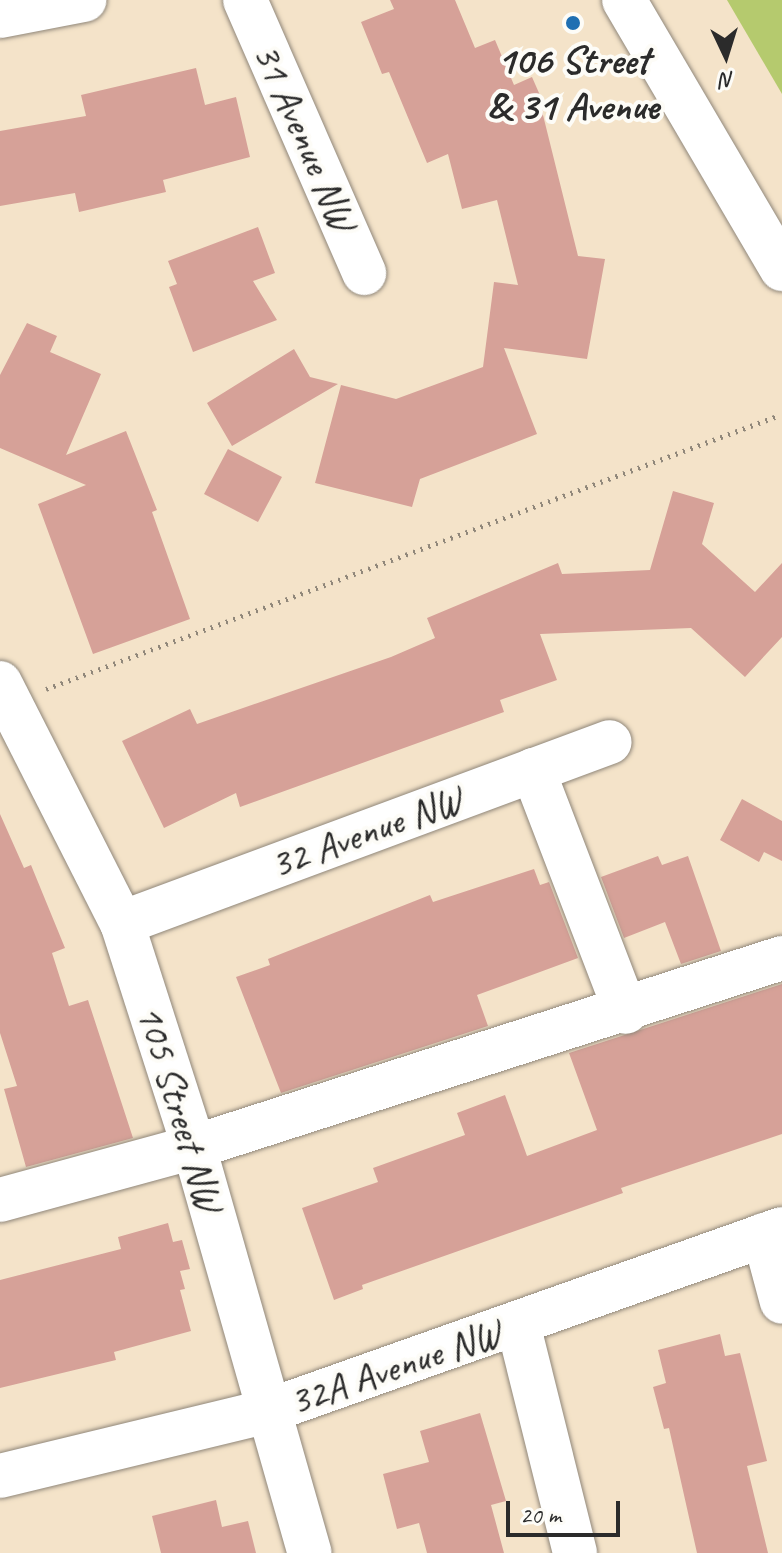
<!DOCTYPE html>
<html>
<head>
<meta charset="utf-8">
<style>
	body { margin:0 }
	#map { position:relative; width:782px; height:1553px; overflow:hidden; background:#f4e3c9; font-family:Caveat,sans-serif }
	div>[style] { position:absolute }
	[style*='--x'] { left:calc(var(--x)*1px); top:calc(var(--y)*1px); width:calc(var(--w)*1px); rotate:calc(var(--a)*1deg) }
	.green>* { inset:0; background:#b5ca6e }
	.building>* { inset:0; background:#d6a198 }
	.path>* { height:5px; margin-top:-2.5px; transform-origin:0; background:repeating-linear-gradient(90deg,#90877a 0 2px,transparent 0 8px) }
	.roads { filter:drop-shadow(0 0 2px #90877a) drop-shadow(0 0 2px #90877a) }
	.minor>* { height:44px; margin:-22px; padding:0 22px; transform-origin:22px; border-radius:22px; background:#fff }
	.dots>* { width:22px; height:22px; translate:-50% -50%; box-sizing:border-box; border:4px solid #fdfcf7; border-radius:50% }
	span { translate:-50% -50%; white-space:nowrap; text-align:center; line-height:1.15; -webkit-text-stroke:8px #fdfcf7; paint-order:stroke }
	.poi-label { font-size:40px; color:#2b2b2b; font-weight:700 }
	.street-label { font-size:40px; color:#2b2b2b }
	.north { position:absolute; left:686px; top:16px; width:80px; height:80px; -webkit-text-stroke:6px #fdfcf7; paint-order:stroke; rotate:176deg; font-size:22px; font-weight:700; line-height:32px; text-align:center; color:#2b2b2b }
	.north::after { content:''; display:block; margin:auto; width:28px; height:36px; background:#2b2b2b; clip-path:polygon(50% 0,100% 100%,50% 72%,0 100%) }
	.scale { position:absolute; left:506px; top:1501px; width:114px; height:36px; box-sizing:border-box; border:4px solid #2b2b2b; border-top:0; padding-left:10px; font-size:24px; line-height:28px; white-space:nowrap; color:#2b2b2b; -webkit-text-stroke:6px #fdfcf7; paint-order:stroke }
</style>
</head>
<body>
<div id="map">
	<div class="green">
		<i style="clip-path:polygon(727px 0,782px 0,782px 94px)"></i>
	</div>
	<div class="building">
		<i style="clip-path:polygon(390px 0,455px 0,475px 48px,495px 40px,514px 85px,532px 77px,546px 109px,542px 111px,578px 256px,605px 259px,587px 359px,504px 348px,537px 434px,420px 479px,412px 507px,315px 483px,341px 385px,396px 399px,483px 367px,494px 282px,518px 285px,497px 200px,462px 209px,448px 154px,427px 163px,389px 72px,382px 74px,361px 22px,394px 9px)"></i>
		<i style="clip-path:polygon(196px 68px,205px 105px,236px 97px,250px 157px,163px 180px,166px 192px,79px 212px,75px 193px,0 206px,0 131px,86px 116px,81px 95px)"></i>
		<i style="clip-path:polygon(258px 227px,275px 273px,253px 281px,277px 320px,193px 352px,169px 287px,177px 284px,168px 261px)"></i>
		<i style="clip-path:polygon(27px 323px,57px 336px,50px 352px,101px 374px,66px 455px,126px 431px,157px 510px,152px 512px,190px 619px,93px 654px,38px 504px,86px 485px,0 448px,0 375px)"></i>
		<i style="clip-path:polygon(294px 349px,310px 377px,338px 384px,232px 446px,207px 403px)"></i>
		<i style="clip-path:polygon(228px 449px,282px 477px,258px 522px,204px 494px)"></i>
		<i style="clip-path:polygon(673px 491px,714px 503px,702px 544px,755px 592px,782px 563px,782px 637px,745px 677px,691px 628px,540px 634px,557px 680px,500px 700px,504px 712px,240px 807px,236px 793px,164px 828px,122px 741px,190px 709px,197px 724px,391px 657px,435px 638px,427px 618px,558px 563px,562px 574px,650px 570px)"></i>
		<i style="clip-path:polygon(742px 799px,782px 821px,782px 861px,764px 852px,759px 862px,720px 840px)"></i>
		<i style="clip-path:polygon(0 814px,24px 868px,31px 865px,65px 948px,52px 953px,69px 1006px,88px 1000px,133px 1138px,26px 1167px,4px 1089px,17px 1086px,0 1033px)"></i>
		<i style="clip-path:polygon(658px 856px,662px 865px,688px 856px,721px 951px,681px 964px,665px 922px,624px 938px,601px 877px)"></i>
		<i style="clip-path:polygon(534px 869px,540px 885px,549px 882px,578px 958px,477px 995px,488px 1026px,281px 1093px,236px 977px,270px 965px,268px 959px,430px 895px,433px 902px)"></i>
		<i style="clip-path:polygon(782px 984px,782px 1134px,621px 1188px,623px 1193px,362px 1285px,363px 1289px,334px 1300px,302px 1208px,378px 1182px,373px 1168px,465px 1135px,457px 1113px,505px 1095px,527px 1156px,597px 1130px,569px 1053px)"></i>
		<i style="clip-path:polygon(168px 1223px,173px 1242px,182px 1240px,190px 1269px,180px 1271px,185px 1289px,180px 1290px,191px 1331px,114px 1352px,116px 1360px,0 1388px,0 1280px,121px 1249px,118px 1237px)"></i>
		<i style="clip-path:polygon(720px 1334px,725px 1356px,740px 1353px,767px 1461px,747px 1466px,768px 1553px,697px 1553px,669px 1428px,664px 1429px,653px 1387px,666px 1383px,658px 1350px)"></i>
		<i style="clip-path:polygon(480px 1413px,506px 1501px,491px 1505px,504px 1553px,427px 1553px,419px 1523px,397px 1529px,383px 1474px,429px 1462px,420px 1431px)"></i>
		<i style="clip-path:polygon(216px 1500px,222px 1527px,248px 1521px,256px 1553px,161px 1553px,152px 1516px)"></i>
	</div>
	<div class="path">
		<i style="--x:46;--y:689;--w:783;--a:-20.47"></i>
	</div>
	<div class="roads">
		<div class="minor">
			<i style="--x:245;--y:0;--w:298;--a:66.4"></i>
			<i style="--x:624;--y:0;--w:312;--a:59.6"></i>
			<i style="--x:0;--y:16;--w:86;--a:-10.8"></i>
			<i style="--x:0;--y:683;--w:269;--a:63.1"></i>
			<i style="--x:122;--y:923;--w:235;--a:72.2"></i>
			<i style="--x:194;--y:1147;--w:422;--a:74.1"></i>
			<i style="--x:533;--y:770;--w:259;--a:69"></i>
			<i style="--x:122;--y:923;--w:520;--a:-20.35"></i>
			<i style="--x:0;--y:1200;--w:201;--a:-15.3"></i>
			<i style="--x:194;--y:1147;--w:618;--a:-17.82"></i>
			<i style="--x:764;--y:1235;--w:69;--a:75"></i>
			<i style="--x:518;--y:1324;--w:236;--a:76"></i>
			<i style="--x:0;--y:1476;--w:276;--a:-13.6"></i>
			<i style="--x:268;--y:1411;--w:545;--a:-19.5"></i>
		</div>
	</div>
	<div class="dots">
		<i style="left:573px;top:23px;background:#1f6fb2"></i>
	</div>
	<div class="poi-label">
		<span style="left:573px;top:83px">106 Street<br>&amp; 31 Avenue</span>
	</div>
	<div class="street-label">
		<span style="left:305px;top:137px;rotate:66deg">31 Avenue NW</span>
		<span style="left:366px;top:832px;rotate:-20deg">32 Avenue NW</span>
		<span style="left:180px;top:1108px;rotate:73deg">105 Street NW</span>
		<span style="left:395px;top:1367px;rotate:-19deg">32A Avenue NW</span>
	</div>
	<div class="north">N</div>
	<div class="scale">20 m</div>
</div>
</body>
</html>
